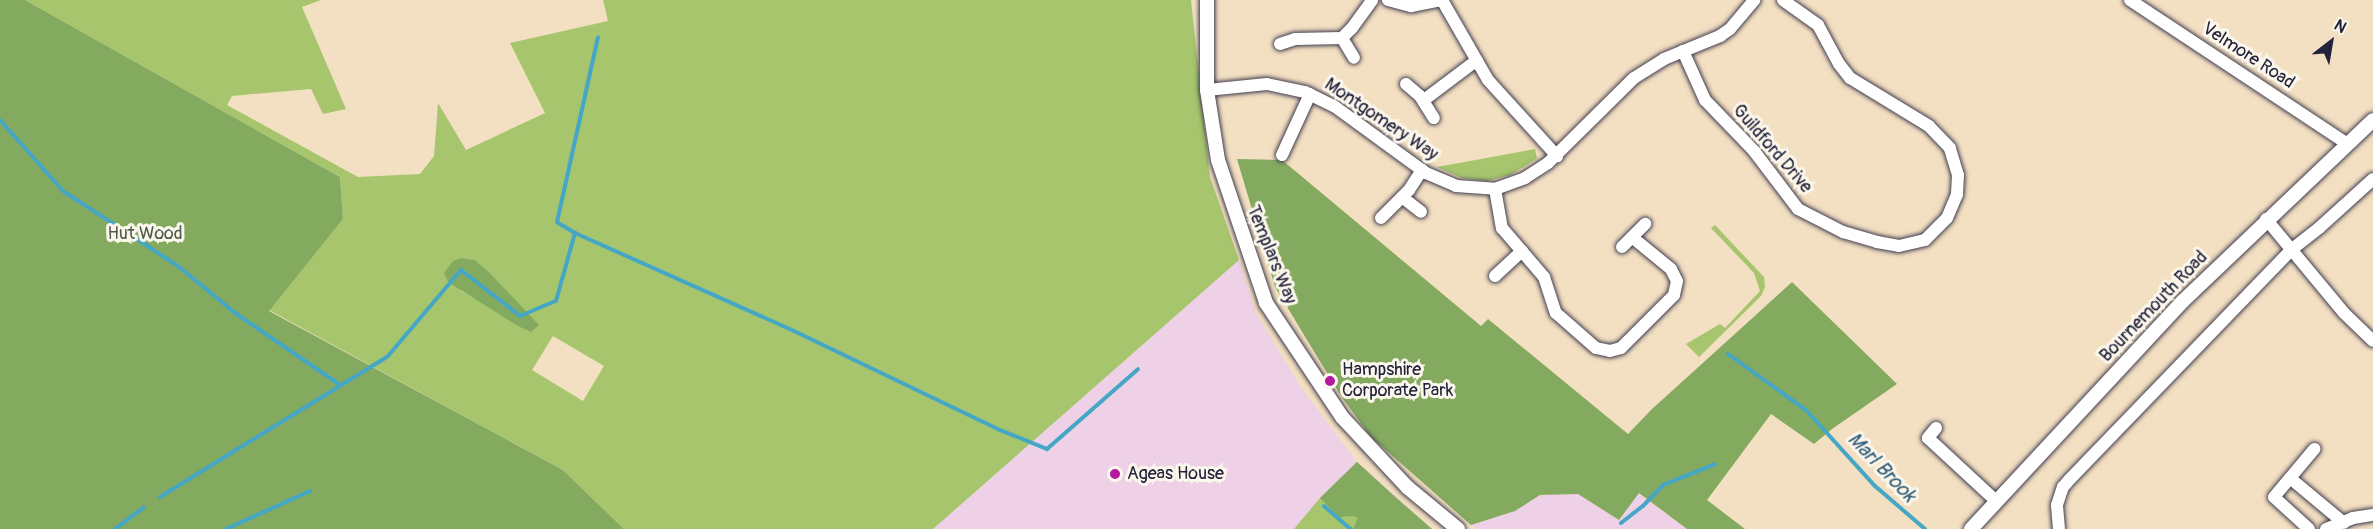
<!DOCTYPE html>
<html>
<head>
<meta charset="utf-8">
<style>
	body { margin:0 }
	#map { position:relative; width:2373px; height:529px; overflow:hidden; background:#f3dfc2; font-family:Pangolin,sans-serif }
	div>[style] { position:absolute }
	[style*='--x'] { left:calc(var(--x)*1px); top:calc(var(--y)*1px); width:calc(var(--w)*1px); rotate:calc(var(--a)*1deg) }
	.built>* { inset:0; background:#eed0e7 }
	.green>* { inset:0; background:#a6c56d }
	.forest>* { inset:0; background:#84aa60 }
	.stream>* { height:4px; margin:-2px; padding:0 2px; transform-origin:2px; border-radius:2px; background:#45a7c5 }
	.roads { filter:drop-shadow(0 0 2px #413e4f) drop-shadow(0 0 2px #413e4f) }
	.minor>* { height:12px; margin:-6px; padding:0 6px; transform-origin:6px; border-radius:6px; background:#fff }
	.tertiary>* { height:14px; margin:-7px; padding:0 7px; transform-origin:7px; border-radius:7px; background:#fff }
	.dots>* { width:16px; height:16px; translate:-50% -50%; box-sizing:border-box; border:3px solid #fbf7ec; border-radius:50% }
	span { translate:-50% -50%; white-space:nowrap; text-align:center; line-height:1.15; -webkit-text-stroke:6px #fbf7ec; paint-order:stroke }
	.street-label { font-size:18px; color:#22223b }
	.park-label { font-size:18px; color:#505b4c }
	.poi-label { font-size:18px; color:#22223b }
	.left { translate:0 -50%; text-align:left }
	.water-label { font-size:20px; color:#325e79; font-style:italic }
	.north { position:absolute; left:2301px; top:12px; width:60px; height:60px; -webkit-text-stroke:4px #fbf7ec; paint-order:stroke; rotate:31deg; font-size:16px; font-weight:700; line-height:24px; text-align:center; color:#22223b }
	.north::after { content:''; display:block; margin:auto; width:21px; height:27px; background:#22223b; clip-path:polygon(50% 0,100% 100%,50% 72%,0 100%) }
</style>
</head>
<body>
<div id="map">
	<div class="built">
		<i style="clip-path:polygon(1239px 260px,1255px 311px,1302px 389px,1357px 462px,1432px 529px,933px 529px)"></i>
		<i style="clip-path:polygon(1638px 493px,1687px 529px,1477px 529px,1471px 525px,1515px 511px,1540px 495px,1578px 494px,1619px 520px)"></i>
	</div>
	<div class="green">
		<i style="clip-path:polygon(evenodd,25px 0,321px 0,302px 7px,346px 109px,323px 114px,311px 89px,232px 96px,227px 105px,358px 177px,420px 174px,434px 156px,438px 103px,466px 150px,545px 113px,510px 43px,608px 21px,603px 0,1191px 0,1210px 177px,1239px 260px,933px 529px,624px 529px,563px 470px,269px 310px,343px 219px,340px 177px,25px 0,462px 258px,475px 260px,487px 270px,510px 295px,480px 301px,461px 291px,462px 258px,25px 0,553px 336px,604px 366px,583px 401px,532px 370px,553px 336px)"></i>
		<i style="clip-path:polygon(1535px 149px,1537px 158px,1530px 163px,1510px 175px,1487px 181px,1462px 178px,1437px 167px)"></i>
		<i style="clip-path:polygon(1715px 225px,1764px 277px,1765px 287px,1761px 296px,1699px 357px,1686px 344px,1720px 324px,1725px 328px,1760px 291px,1754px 273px,1711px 228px)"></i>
		<i style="clip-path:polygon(1357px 462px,1393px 495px,1432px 529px,1294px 529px,1320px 498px)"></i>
	</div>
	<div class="forest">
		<i style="clip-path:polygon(0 0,25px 0,340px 177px,343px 219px,269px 311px,563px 470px,624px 529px,0 529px)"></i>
		<i style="clip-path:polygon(1237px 159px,1282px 160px,1481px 326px,1488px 319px,1628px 434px,1651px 410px,1792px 282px,1897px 384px,1832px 429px,1814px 444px,1771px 414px,1707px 500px,1745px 529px,1687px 529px,1639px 493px,1619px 520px,1578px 494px,1540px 495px,1515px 511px,1471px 525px,1371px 437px,1341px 396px,1275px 287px)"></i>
		<i style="clip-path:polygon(462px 258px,475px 260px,487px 270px,539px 325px,531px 332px,518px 326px,448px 282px,444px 273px,453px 261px)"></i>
		<i style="clip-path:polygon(1357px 462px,1393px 495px,1432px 529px,1353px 529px,1358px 518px,1353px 516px,1339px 517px,1320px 498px)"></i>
	</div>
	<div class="stream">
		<i style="--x:0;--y:120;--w:95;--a:48.4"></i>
		<i style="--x:63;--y:191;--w:137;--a:33.1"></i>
		<i style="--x:178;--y:266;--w:74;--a:39.5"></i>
		<i style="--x:235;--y:313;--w:127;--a:34.4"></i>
		<i style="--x:575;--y:233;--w:21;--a:-149"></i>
		<i style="--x:557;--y:222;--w:189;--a:-77.5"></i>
		<i style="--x:1728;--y:354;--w:96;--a:35.7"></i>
		<i style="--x:1806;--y:410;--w:103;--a:47.8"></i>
		<i style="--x:1875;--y:486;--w:66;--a:40.7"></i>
		<i style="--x:160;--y:497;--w:268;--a:-31.7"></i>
		<i style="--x:388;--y:356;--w:113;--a:-49.7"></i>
		<i style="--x:461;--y:270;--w:75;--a:37.9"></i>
		<i style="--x:520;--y:316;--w:39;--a:-23"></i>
		<i style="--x:556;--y:301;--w:71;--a:-74.4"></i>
		<i style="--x:575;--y:233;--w:240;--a:24.1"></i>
		<i style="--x:794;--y:331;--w:229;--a:25.7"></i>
		<i style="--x:1000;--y:430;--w:51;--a:22"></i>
		<i style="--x:1047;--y:449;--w:121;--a:-41.3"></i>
		<i style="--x:1324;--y:506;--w:35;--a:41"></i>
		<i style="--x:1621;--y:523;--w:28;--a:-38"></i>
		<i style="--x:1643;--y:506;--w:29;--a:-46"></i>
		<i style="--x:1663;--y:485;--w:56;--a:-22"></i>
		<i style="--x:115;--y:529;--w:36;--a:-37"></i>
		<i style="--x:226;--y:529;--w:92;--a:-24.3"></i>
	</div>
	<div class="roads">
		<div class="minor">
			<i style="--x:1388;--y:0;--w:24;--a:15"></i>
			<i style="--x:1411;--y:6;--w:32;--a:-11"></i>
			<i style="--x:1442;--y:0;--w:92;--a:60.1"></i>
			<i style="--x:1488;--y:80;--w:103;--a:47.8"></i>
			<i style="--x:2130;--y:0;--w:259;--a:33.5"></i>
			<i style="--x:1342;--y:38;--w:23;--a:59"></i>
			<i style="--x:1280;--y:44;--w:16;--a:-18"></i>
			<i style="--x:1295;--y:39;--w:47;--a:-1.2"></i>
			<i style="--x:1342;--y:38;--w:14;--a:-45"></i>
			<i style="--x:1352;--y:28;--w:34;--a:-54"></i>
			<i style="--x:1683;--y:51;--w:54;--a:65.8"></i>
			<i style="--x:1705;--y:100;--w:71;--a:46.1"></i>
			<i style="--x:1754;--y:151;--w:73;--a:52.8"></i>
			<i style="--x:1798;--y:209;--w:51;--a:27.1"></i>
			<i style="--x:1843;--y:232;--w:35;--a:16"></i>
			<i style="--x:1877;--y:242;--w:22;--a:10"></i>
			<i style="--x:1899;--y:246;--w:27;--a:-13"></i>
			<i style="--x:1925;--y:240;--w:31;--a:-45"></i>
			<i style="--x:1947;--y:218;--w:26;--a:-67"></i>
			<i style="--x:1957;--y:194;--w:19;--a:-87"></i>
			<i style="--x:1958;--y:175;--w:28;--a:-107"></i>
			<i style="--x:1950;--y:148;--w:30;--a:-134"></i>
			<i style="--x:1929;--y:126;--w:92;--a:-148.7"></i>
			<i style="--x:1850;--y:78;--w:18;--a:-128"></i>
			<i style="--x:1839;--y:64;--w:44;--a:-118.3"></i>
			<i style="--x:1818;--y:25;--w:43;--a:-144.5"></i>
			<i style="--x:1406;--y:84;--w:18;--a:41"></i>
			<i style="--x:1420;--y:96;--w:26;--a:58"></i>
			<i style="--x:1207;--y:90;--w:60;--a:-5.7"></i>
			<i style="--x:1267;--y:84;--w:39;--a:12"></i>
			<i style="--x:1305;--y:92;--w:32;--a:26"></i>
			<i style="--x:1334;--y:106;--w:114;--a:36.1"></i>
			<i style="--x:1426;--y:173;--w:33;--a:23"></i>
			<i style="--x:1456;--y:186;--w:39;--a:4"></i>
			<i style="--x:1495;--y:189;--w:32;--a:-20"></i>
			<i style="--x:1525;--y:178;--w:27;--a:-33"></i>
			<i style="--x:1548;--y:163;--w:121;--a:-44.7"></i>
			<i style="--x:1634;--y:78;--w:36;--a:-32"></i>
			<i style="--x:1664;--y:59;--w:61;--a:-22.3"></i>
			<i style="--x:1720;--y:36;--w:12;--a:-35"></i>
			<i style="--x:1730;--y:29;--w:38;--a:-50"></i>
			<i style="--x:1424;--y:100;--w:66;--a:-37"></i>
			<i style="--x:1282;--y:155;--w:67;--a:-65.3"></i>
			<i style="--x:1495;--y:189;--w:40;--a:80"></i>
			<i style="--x:1502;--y:228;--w:65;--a:49.4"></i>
			<i style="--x:1544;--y:277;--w:38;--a:72"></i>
			<i style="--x:1556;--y:313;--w:53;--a:41.2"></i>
			<i style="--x:1596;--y:348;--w:14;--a:12"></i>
			<i style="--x:1610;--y:351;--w:11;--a:-15"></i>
			<i style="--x:1621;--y:348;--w:75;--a:-45"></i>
			<i style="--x:1674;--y:295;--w:14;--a:-78"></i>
			<i style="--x:1677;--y:281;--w:13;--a:-117"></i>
			<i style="--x:1671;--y:269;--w:50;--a:-140.6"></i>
			<i style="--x:1402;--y:197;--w:24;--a:38"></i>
			<i style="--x:1381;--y:218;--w:40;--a:-45"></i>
			<i style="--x:1409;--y:190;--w:24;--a:-57"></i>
			<i style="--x:2266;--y:219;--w:122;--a:50.3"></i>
			<i style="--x:2344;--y:313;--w:40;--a:44"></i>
			<i style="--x:1622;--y:247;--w:33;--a:-45"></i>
			<i style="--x:1495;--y:276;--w:37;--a:-43"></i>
			<i style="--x:1936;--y:428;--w:13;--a:129"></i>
			<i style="--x:1928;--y:438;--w:93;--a:42.8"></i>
			<i style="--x:2290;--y:478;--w:38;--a:-50"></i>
			<i style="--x:2059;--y:529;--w:24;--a:-95"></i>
			<i style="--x:2057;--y:505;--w:19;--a:-72"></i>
			<i style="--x:2063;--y:487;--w:11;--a:-49"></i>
			<i style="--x:2070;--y:479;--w:318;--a:-46"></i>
			<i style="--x:2291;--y:250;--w:36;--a:-38"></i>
			<i style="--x:2319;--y:228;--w:73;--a:-42.2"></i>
			<i style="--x:2309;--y:529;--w:47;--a:-137.6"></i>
			<i style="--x:2274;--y:497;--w:25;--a:-50"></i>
			<i style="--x:2290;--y:478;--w:70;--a:39.8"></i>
			<i style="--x:2326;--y:529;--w:29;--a:-22"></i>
			<i style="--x:2353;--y:518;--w:20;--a:-9"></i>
		</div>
		<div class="tertiary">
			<i style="--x:1207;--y:0;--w:90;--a:90"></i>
			<i style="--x:1207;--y:90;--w:71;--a:81.1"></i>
			<i style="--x:1218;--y:160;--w:151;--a:71.4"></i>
			<i style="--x:1266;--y:303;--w:137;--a:56.3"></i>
			<i style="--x:1342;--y:417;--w:96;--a:47.1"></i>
			<i style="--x:1407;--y:487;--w:66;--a:39.5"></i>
			<i style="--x:1971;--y:529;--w:311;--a:-47.1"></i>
			<i style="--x:2183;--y:301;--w:262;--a:-43.6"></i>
		</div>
	</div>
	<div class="dots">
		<i style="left:1330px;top:381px;background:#b5179e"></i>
		<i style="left:1115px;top:474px;background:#b5179e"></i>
	</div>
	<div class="street-label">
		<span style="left:2248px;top:56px;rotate:33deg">Velmore Road</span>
		<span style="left:1381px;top:120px;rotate:34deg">Montgomery Way</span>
		<span style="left:1772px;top:149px;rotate:49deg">Guildford Drive</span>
		<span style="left:1271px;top:255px;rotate:68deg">Templars Way</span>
		<span style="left:2154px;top:307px;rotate:-46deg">Bournemouth Road</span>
	</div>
	<div class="park-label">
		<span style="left:145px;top:234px">Hut Wood</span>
	</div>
	<div class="poi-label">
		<span class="left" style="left:1342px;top:381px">Hampshire<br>Corporate Park</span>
		<span class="left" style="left:1127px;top:474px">Ageas House</span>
	</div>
	<div class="water-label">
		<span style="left:1882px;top:467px;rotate:46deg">Marl Brook</span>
	</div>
	<div class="north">N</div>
</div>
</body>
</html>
